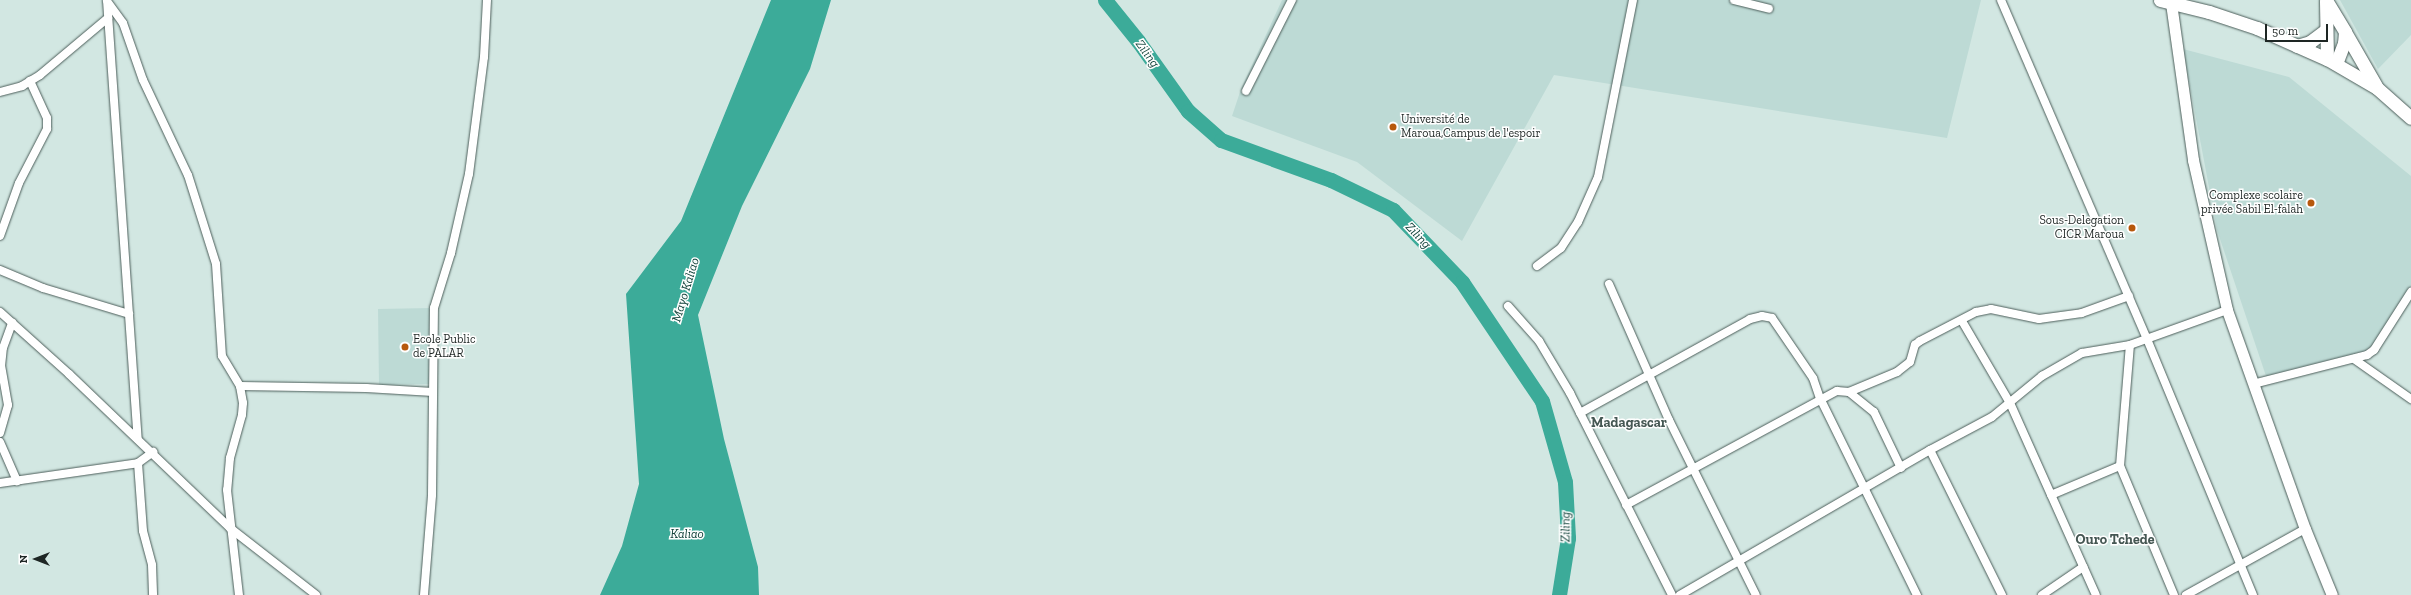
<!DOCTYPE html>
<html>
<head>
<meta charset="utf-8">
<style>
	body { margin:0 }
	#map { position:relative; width:2411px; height:595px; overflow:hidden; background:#d2e7e2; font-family:"Zilla Slab",serif }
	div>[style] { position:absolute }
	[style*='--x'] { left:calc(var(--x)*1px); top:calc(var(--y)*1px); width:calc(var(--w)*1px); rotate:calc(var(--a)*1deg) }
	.built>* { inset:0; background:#bddad5 }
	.water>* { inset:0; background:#3cab99 }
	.river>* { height:15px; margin:-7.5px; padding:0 7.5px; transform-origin:7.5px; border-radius:7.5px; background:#3cab99 }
	.roads { filter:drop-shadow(0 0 1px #4c5e5a) drop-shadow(0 0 1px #4c5e5a) }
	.minor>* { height:8px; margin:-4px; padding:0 4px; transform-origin:4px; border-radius:4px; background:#fff }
	.secondary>* { height:11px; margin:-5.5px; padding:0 5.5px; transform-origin:5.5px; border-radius:5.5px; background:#fff }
	.primary>* { height:13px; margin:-6.5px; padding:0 6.5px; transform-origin:6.5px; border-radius:6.5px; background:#fff }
	.trunk>* { height:13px; margin:-6.5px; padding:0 6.5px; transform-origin:6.5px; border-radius:6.5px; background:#fff }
	.dots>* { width:11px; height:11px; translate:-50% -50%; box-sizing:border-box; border:2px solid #fff; border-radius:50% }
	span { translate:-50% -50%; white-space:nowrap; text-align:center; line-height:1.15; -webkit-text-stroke:3px #fff; paint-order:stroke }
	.poi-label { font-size:12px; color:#1e2624 }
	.left { translate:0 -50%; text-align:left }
	.right { translate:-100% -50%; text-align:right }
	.water-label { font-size:13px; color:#12433b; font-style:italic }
	.quarter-label { font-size:14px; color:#455753; font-weight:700 }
	.north { position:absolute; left:16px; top:539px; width:40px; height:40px; -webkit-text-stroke:3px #fff; paint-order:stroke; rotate:270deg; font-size:11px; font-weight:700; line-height:16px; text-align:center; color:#1e2624 }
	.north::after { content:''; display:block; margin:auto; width:14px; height:18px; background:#1e2624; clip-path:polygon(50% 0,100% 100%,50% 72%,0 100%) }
	.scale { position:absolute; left:2265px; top:24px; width:63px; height:18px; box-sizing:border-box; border:2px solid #1e2624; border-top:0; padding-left:5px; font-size:12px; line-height:14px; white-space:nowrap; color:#1e2624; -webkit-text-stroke:3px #fff; paint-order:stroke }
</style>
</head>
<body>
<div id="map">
	<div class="built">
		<i style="clip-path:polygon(1282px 0,1981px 0,1947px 138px,1554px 75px,1462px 241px,1357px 162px,1232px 116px,1241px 89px)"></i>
		<i style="clip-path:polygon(2340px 0,2411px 0,2411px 35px,2378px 69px)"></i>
		<i style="clip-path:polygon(2183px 49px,2289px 77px,2411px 176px,2411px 286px,2368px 353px,2267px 379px,2217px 230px)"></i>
		<i style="clip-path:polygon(431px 308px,432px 384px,379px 385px,378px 309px)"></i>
	</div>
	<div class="water">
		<i style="clip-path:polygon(771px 0,831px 0,810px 69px,742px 206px,698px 315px,724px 439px,758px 567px,759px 595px,600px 595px,622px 546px,639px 484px,626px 294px,681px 221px)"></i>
	</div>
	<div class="river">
		<i style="--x:1105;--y:0;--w:53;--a:51.2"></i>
		<i style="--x:1138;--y:41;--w:86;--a:54.5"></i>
		<i style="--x:1188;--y:111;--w:44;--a:41.3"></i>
		<i style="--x:1221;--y:140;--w:117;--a:20"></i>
		<i style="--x:1331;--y:180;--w:69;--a:25.8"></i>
		<i style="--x:1393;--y:210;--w:100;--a:46.2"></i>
		<i style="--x:1462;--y:282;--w:143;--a:56.1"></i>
		<i style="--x:1542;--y:401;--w:84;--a:74.1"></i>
		<i style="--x:1565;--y:482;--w:56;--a:86.9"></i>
		<i style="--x:1568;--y:538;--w:58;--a:99"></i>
	</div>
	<div class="roads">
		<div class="minor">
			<i style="--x:107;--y:0;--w:440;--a:86"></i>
			<i style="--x:1734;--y:0;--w:36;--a:14"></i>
			<i style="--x:2001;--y:0;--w:369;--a:66.7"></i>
			<i style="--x:2147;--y:339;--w:277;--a:67.5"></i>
			<i style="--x:107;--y:1;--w:27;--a:54"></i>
			<i style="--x:123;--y:23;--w:60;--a:70.7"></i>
			<i style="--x:143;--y:80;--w:105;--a:64.7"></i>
			<i style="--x:188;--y:175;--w:93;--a:72.5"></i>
			<i style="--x:216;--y:264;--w:92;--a:86.3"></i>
			<i style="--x:222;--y:356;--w:35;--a:59"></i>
			<i style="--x:240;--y:386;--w:17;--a:80"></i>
			<i style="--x:243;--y:403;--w:12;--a:95"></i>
			<i style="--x:242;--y:415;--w:45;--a:105.6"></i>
			<i style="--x:230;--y:458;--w:32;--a:95"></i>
			<i style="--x:227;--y:490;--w:106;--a:83.5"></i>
			<i style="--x:1246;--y:91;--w:102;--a:-63.2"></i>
			<i style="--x:0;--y:92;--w:23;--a:-15"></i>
			<i style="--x:22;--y:86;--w:21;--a:-31"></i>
			<i style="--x:40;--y:75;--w:89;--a:-40"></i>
			<i style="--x:0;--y:236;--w:56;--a:-70.3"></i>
			<i style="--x:19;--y:183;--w:61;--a:-62.6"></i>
			<i style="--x:47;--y:129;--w:11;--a:-90"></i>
			<i style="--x:47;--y:118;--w:41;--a:-114.7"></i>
			<i style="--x:1537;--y:266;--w:30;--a:-37"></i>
			<i style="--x:1561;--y:248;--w:31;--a:-57"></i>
			<i style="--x:1578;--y:222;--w:49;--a:-66"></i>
			<i style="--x:1598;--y:177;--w:180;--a:-78.8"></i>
			<i style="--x:0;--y:270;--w:47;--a:22.7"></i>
			<i style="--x:43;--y:288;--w:90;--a:16.8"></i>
			<i style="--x:1609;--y:284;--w:149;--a:66.2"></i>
			<i style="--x:1669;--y:420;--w:195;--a:63.6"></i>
			<i style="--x:1508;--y:306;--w:47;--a:48.5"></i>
			<i style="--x:1539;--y:341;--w:61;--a:59.2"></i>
			<i style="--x:1570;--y:393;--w:226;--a:63.2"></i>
			<i style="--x:0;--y:312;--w:93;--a:41.9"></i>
			<i style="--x:69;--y:374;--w:223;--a:43.7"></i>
			<i style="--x:230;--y:528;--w:109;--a:37.9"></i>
			<i style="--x:1962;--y:321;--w:95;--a:59.7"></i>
			<i style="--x:2010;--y:403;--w:210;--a:65.9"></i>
			<i style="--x:2354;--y:359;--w:70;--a:35.1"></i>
			<i style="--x:2253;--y:384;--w:118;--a:-14.3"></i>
			<i style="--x:2367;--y:355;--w:9;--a:-36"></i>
			<i style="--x:2374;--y:350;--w:69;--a:-57.5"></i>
			<i style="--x:240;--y:386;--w:126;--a:0.9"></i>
			<i style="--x:366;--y:388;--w:67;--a:3.4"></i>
			<i style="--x:1849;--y:392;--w:52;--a:-22.6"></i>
			<i style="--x:1897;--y:372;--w:16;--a:-38"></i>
			<i style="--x:1910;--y:362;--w:18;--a:-74"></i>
			<i style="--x:1915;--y:345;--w:6;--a:-39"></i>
			<i style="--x:1920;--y:341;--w:63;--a:-27.4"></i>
			<i style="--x:1976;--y:312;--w:15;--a:-11"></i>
			<i style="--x:1991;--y:309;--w:49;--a:11.8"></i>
			<i style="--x:2039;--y:319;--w:43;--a:-7.9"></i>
			<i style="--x:2082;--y:313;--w:50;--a:-19.9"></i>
			<i style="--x:1580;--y:413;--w:194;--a:-28.9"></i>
			<i style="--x:1750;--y:319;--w:12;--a:-14"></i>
			<i style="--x:1762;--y:316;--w:10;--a:11"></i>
			<i style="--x:1772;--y:318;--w:73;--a:55.7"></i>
			<i style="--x:1813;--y:378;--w:21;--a:71"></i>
			<i style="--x:1820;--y:398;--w:220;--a:63.8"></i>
			<i style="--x:0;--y:433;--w:29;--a:-74"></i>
			<i style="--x:8;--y:405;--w:40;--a:-100"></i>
			<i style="--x:1;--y:366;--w:18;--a:-84"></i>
			<i style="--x:3;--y:348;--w:27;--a:-70"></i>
			<i style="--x:0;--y:442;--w:43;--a:66.4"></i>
			<i style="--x:1930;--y:450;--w:162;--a:63.6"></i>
			<i style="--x:138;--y:463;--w:68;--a:85.8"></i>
			<i style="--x:143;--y:531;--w:35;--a:75"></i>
			<i style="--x:152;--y:565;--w:30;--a:88"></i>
			<i style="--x:0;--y:483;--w:139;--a:-8.2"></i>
			<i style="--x:138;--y:463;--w:19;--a:-36"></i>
			<i style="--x:2051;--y:495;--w:75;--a:-22.8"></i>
			<i style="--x:1626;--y:505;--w:240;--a:-28.4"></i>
			<i style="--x:1837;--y:391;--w:12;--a:5"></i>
			<i style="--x:1849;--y:392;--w:32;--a:39"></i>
			<i style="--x:1874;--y:412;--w:62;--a:64.3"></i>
			<i style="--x:424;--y:595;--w:100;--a:-85.4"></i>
			<i style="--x:432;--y:495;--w:187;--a:-89.4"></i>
			<i style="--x:434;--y:308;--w:58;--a:-72.8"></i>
			<i style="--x:451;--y:253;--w:81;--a:-77.2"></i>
			<i style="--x:469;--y:174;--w:118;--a:-82.7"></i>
			<i style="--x:484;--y:57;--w:57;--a:-87"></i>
			<i style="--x:1680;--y:595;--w:289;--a:-30.1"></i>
			<i style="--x:1930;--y:450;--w:70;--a:-28"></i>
			<i style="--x:1992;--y:417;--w:65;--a:-39.4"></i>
			<i style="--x:2042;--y:376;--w:46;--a:-29.9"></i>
			<i style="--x:2082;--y:353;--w:49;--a:-9.5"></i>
			<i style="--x:2042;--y:595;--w:50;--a:-34.3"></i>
			<i style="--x:2174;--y:595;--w:140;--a:-112.7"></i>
			<i style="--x:2120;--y:466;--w:121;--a:-85.3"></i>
			<i style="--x:2130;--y:345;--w:103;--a:-19.8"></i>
			<i style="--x:2186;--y:595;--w:136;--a:-29"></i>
		</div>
		<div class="secondary">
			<i style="--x:2171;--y:3;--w:159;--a:82"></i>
			<i style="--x:2193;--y:160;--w:154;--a:77.2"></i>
			<i style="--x:2227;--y:310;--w:232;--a:70.4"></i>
			<i style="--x:2305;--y:529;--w:71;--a:67.8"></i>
		</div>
		<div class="primary">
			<i style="--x:2326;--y:0;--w:37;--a:59"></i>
			<i style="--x:2345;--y:32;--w:11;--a:95"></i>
			<i style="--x:2344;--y:43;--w:22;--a:111"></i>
			<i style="--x:2326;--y:2;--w:57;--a:89"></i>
		</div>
		<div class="trunk">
			<i style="--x:2160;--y:0;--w:50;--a:13.8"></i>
			<i style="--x:2209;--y:12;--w:51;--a:18.4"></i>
			<i style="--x:2257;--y:28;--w:77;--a:23.9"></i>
			<i style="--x:2327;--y:59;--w:58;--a:30.1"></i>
			<i style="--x:2377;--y:88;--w:45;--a:41.4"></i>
			<i style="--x:2345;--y:32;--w:62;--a:60.1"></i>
			<i style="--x:2297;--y:46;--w:14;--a:-17"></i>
			<i style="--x:2310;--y:42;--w:20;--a:-37"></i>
		</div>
	</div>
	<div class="dots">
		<i style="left:1393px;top:127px;background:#b7580c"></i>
		<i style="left:2311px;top:203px;background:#b7580c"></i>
		<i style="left:2132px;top:228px;background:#b7580c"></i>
		<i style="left:405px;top:347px;background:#b7580c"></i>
	</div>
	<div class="poi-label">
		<span class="left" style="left:1401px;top:127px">Université de<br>Maroua,Campus de l'espoir</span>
		<span class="right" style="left:2303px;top:203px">Complexe scolaire<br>privée Sabil El-falah</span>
		<span class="right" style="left:2124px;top:228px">Sous-Delegation<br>CICR Maroua</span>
		<span class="left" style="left:413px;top:347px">Ecole Public<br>de PALAR</span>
	</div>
	<div class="water-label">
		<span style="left:1147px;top:54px;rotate:54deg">Ziling</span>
		<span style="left:1418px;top:236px;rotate:46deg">Ziling</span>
		<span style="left:686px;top:290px;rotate:-73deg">Mayo Kaliao</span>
		<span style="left:1566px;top:527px;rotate:-90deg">Ziling</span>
		<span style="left:687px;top:534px">Kaliao</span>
	</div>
	<div class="quarter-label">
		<span style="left:1629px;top:423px">Madagascar</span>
		<span style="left:2115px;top:540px">Ouro Tchede</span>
	</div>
	<div class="north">N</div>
	<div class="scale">50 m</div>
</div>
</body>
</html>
